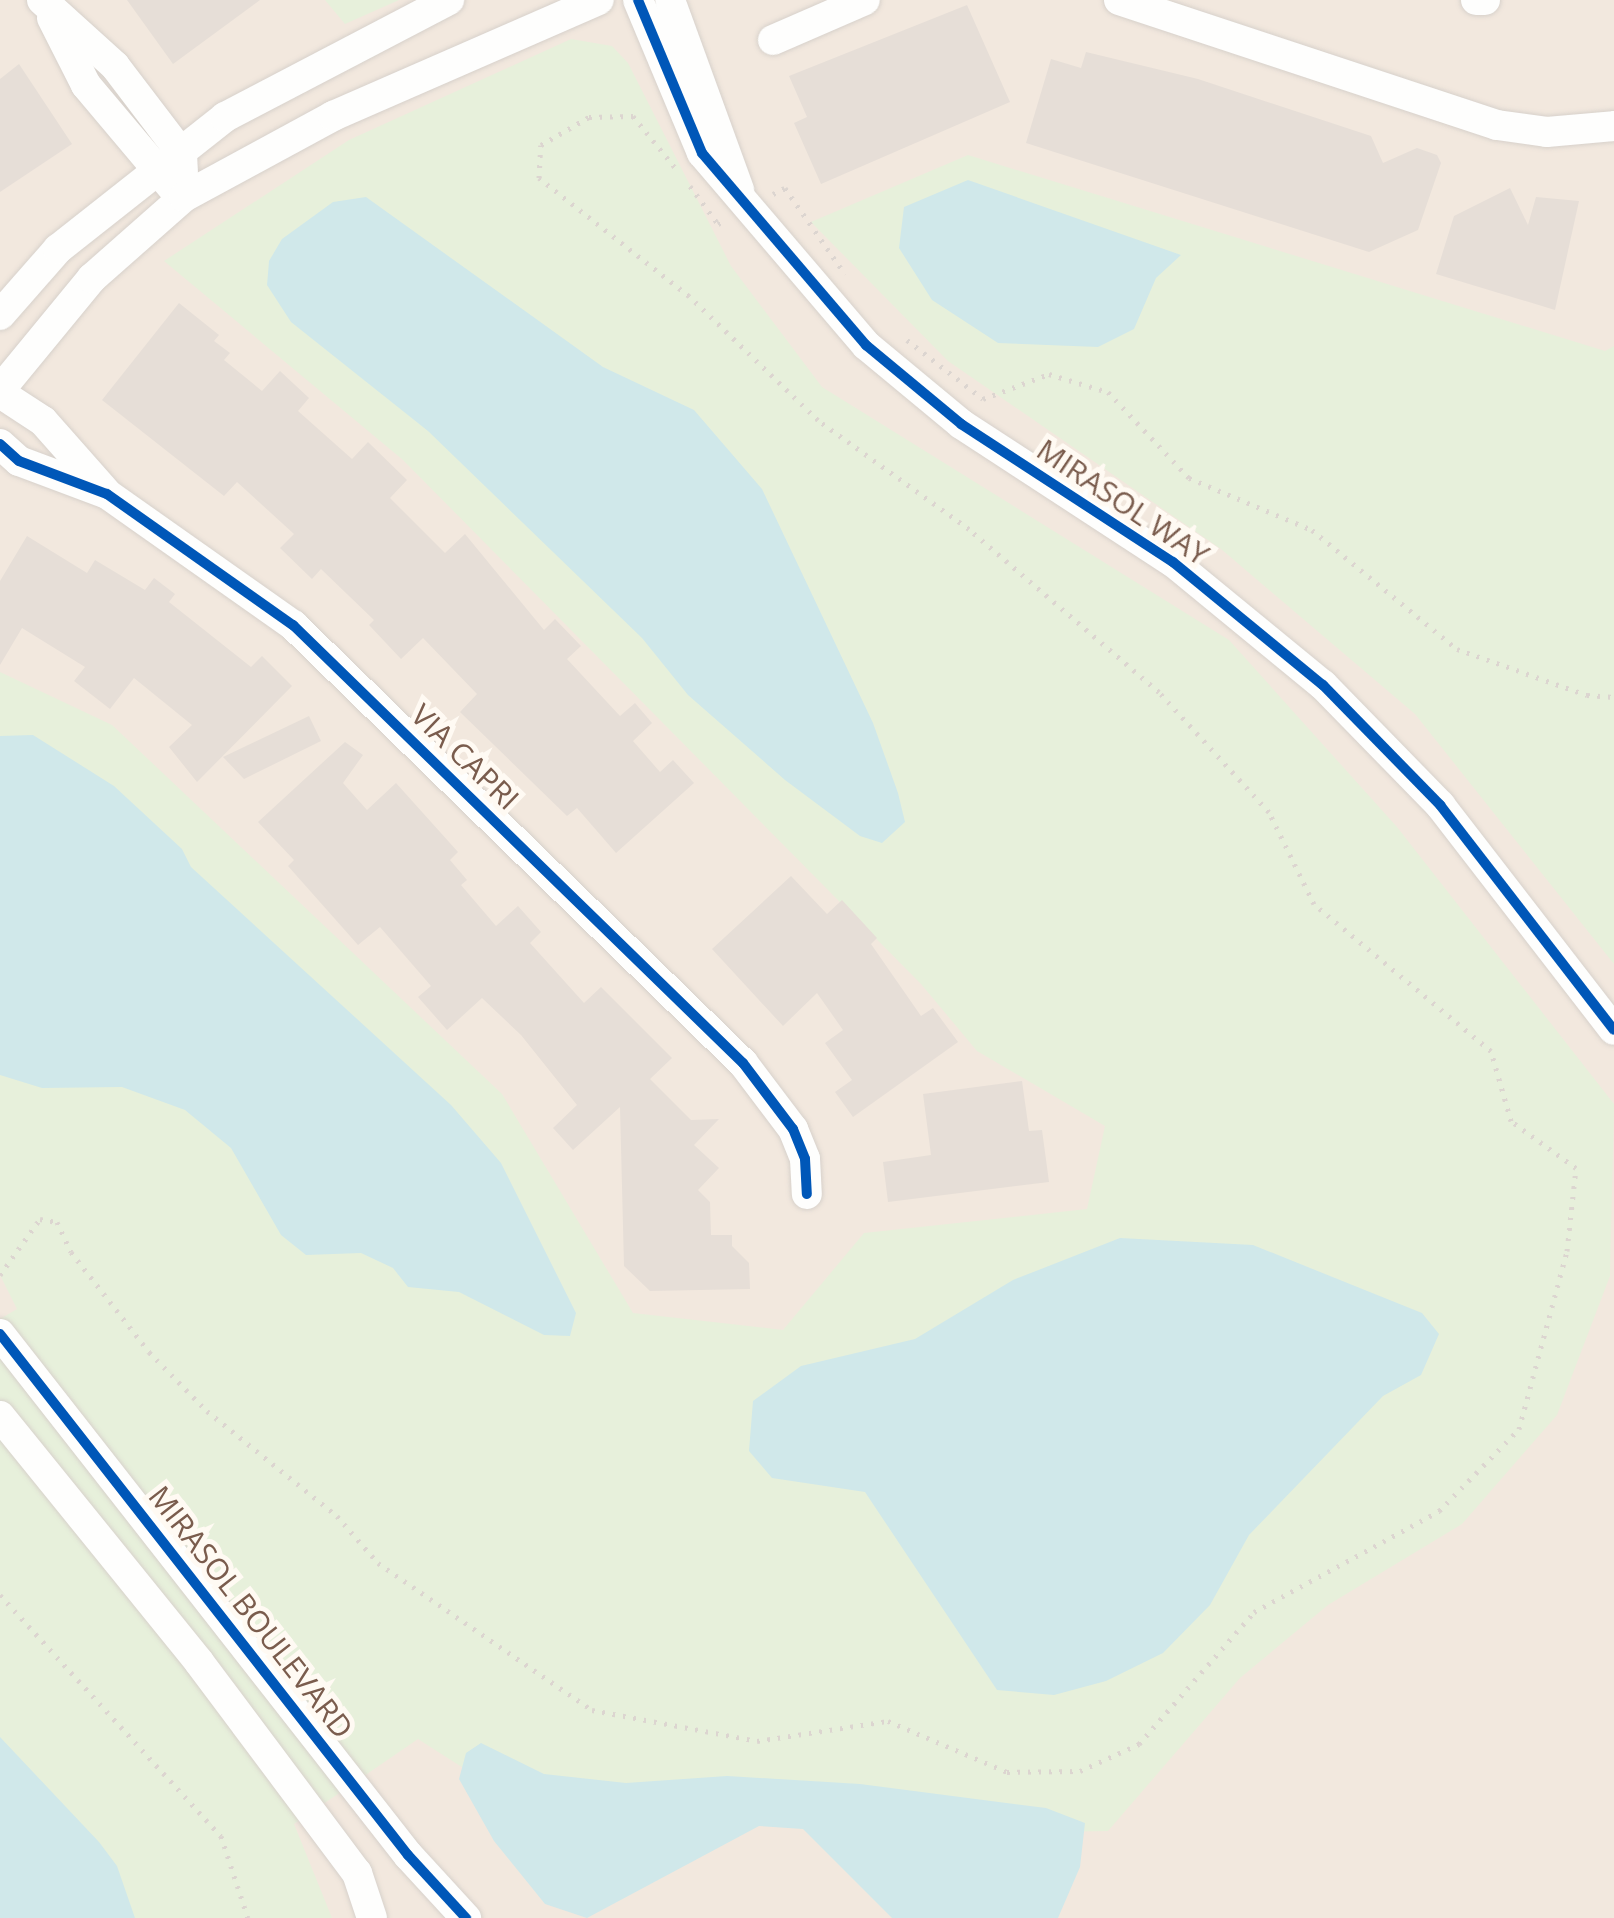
<!DOCTYPE html>
<html>
<head>
<meta charset="utf-8">
<style>
	body { margin:0 }
	#map { position:relative; width:1614px; height:1918px; overflow:hidden; background:#f9f5f0; font-family:"Open Sans",sans-serif }
	div>[style] { position:absolute }
	[style*='--x'] { left:calc(var(--x)*1px); top:calc(var(--y)*1px); width:calc(var(--w)*1px); rotate:calc(var(--a)*1deg) }
	.residential>* { inset:0; background:#f2e8de }
	.green>* { inset:0; background:#e7f0db }
	.water>* { inset:0; background:#d0e8ea }
	.building>* { inset:0; background:#e6ded7 }
	.path>* { height:5px; margin-top:-2.5px; transform-origin:0; background:repeating-linear-gradient(90deg,#dcd5d0 0 2.5px,transparent 0 10.5px) }
	.roads { filter:drop-shadow(0 0 2px #d7d1cb) drop-shadow(0 0 2px #d7d1cb) }
	.minor>* { height:30px; margin:-15px; padding:0 15px; transform-origin:15px; border-radius:15px; background:#fefefd }
	.cycleway>* { height:10px; margin:-5px; padding:0 5px; transform-origin:5px; border-radius:5px; background:#0057b8 }
	span { translate:-50% -50%; white-space:nowrap; text-align:center; line-height:1.15; -webkit-text-stroke:10px #fffaf3; paint-order:stroke }
	.street-label { font-size:30px; color:#7a5c4d }
</style>
</head>
<body>
<div id="map">
	<div class="residential">
		<i style="clip-path:polygon(0 0,1614px 0,1614px 1918px,0 1918px)"></i>
	</div>
	<div class="green">
		<i style="clip-path:polygon(325px 0,399px 0,345px 24px)"></i>
		<i style="clip-path:polygon(571px 39px,612px 46px,628px 63px,731px 266px,822px 387px,1229px 640px,1397px 827px,1614px 1104px,1610px 1276px,1557px 1415px,1462px 1524px,1328px 1605px,1240px 1678px,1108px 1831px,996px 1833px,507px 1796px,418px 1739px,294px 1824px,332px 1918px,0 1918px,0 1319px,17px 1309px,0 1275px,0 672px,112px 725px,502px 1094px,633px 1313px,783px 1330px,864px 1233px,1087px 1209px,1105px 1126px,977px 1051px,921px 984px,403px 460px,164px 261px,349px 140px)"></i>
		<i style="clip-path:polygon(968px 155px,1605px 351px,1614px 346px,1614px 964px,1415px 714px,1221px 549px,948px 361px,811px 222px)"></i>
	</div>
	<div class="water">
		<i style="clip-path:polygon(968px 180px,1181px 255px,1156px 278px,1134px 329px,1098px 347px,998px 343px,932px 300px,899px 248px,904px 207px)"></i>
		<i style="clip-path:polygon(366px 197px,603px 367px,694px 410px,762px 489px,873px 723px,898px 793px,905px 822px,882px 843px,860px 836px,785px 780px,688px 695px,642px 638px,428px 431px,291px 322px,267px 285px,269px 261px,282px 239px,333px 202px)"></i>
		<i style="clip-path:polygon(33px 735px,114px 786px,182px 849px,191px 867px,451px 1105px,501px 1163px,576px 1313px,570px 1336px,544px 1335px,459px 1292px,408px 1287px,393px 1268px,361px 1253px,306px 1255px,281px 1235px,231px 1148px,185px 1110px,122px 1087px,42px 1088px,0 1075px,0 736px)"></i>
		<i style="clip-path:polygon(1120px 1238px,1253px 1245px,1422px 1313px,1439px 1334px,1421px 1375px,1383px 1396px,1249px 1535px,1210px 1605px,1163px 1653px,1106px 1681px,1054px 1695px,997px 1690px,865px 1492px,772px 1478px,749px 1451px,753px 1401px,801px 1366px,915px 1339px,1013px 1280px)"></i>
		<i style="clip-path:polygon(0 1737px,99px 1842px,117px 1866px,135px 1918px,0 1918px)"></i>
		<i style="clip-path:polygon(481px 1743px,544px 1774px,626px 1783px,727px 1776px,860px 1784px,1046px 1808px,1085px 1823px,1080px 1867px,1058px 1918px,892px 1918px,803px 1829px,759px 1826px,587px 1918px,545px 1904px,494px 1841px,459px 1779px,466px 1753px)"></i>
	</div>
	<div class="building">
		<i style="clip-path:polygon(127px 0,260px 0,173px 64px)"></i>
		<i style="clip-path:polygon(967px 5px,1010px 102px,821px 184px,794px 123px,807px 117px,789px 76px)"></i>
		<i style="clip-path:polygon(1086px 52px,1198px 79px,1371px 136px,1383px 163px,1417px 148px,1437px 155px,1441px 163px,1418px 230px,1369px 252px,1026px 143px,1051px 59px,1081px 68px)"></i>
		<i style="clip-path:polygon(19px 64px,72px 144px,0 192px,0 79px)"></i>
		<i style="clip-path:polygon(1510px 188px,1528px 225px,1536px 197px,1579px 201px,1555px 310px,1436px 274px,1454px 216px)"></i>
		<i style="clip-path:polygon(179px 303px,219px 335px,214px 341px,230px 353px,224px 360px,262px 391px,280px 371px,309px 398px,298px 411px,352px 459px,368px 442px,407px 480px,390px 498px,445px 553px,465px 534px,544px 630px,555px 619px,581px 646px,567px 659px,620px 716px,635px 703px,652px 723px,633px 741px,660px 772px,673px 760px,694px 783px,616px 853px,577px 808px,567px 816px,460px 712px,477px 694px,423px 638px,401px 659px,369px 625px,374px 620px,321px 569px,312px 579px,280px 548px,294px 534px,237px 482px,224px 496px,102px 400px)"></i>
		<i style="clip-path:polygon(27px 536px,87px 573px,95px 560px,145px 590px,154px 578px,175px 594px,169px 602px,251px 667px,262px 656px,292px 686px,197px 782px,169px 747px,192px 725px,134px 678px,110px 709px,74px 681px,85px 667px,22px 628px,0 665px,0 581px)"></i>
		<i style="clip-path:polygon(309px 716px,321px 741px,244px 779px,223px 757px)"></i>
		<i style="clip-path:polygon(345px 742px,363px 755px,343px 783px,367px 810px,396px 783px,458px 852px,450px 860px,467px 880px,461px 885px,496px 926px,518px 906px,541px 932px,530px 943px,584px 1003px,601px 987px,672px 1058px,650px 1079px,691px 1120px,719px 1119px,694px 1145px,719px 1168px,698px 1190px,710px 1202px,711px 1235px,732px 1235px,732px 1246px,749px 1263px,750px 1289px,650px 1291px,624px 1266px,620px 1107px,573px 1150px,553px 1128px,577px 1105px,521px 1035px,482px 998px,447px 1030px,418px 997px,431px 986px,380px 927px,358px 945px,288px 866px,294px 860px,258px 822px)"></i>
		<i style="clip-path:polygon(791px 876px,827px 914px,842px 900px,877px 938px,871px 944px,921px 1016px,933px 1008px,958px 1042px,853px 1117px,835px 1092px,852px 1080px,825px 1043px,843px 1030px,817px 993px,783px 1026px,712px 949px)"></i>
		<i style="clip-path:polygon(1022px 1081px,1029px 1131px,1042px 1130px,1049px 1182px,888px 1202px,883px 1162px,931px 1155px,923px 1094px)"></i>
	</div>
	<div class="path">
		<i style="--x:690;--y:186;--w:47;--a:53.6"></i>
		<i style="--x:718;--y:224;--w:7;--a:-27"></i>
		<i style="--x:773;--y:194;--w:13;--a:-27"></i>
		<i style="--x:785;--y:188;--w:105;--a:55.1"></i>
		<i style="--x:907;--y:340;--w:96;--a:37.8"></i>
		<i style="--x:983;--y:399;--w:71;--a:-20.7"></i>
		<i style="--x:1049;--y:374;--w:62;--a:17"></i>
		<i style="--x:1108;--y:392;--w:118;--a:46.7"></i>
		<i style="--x:1189;--y:478;--w:134;--a:22.9"></i>
		<i style="--x:1312;--y:530;--w:188;--a:39.4"></i>
		<i style="--x:1457;--y:649;--w:138;--a:19.5"></i>
		<i style="--x:1587;--y:695;--w:27;--a:4"></i>
		<i style="--x:0;--y:1275;--w:69;--a:-54.5"></i>
		<i style="--x:40;--y:1219;--w:17;--a:10"></i>
		<i style="--x:57;--y:1222;--w:33;--a:65"></i>
		<i style="--x:71;--y:1252;--w:127;--a:52"></i>
		<i style="--x:149;--y:1352;--w:83;--a:45.5"></i>
		<i style="--x:207;--y:1411;--w:167;--a:38.9"></i>
		<i style="--x:337;--y:1516;--w:62;--a:48.9"></i>
		<i style="--x:378;--y:1563;--w:260;--a:34.5"></i>
		<i style="--x:592;--y:1710;--w:168;--a:10.6"></i>
		<i style="--x:757;--y:1741;--w:133;--a:-8.7"></i>
		<i style="--x:888;--y:1721;--w:129;--a:23.2"></i>
		<i style="--x:1007;--y:1772;--w:73;--a:-0.8"></i>
		<i style="--x:1080;--y:1771;--w:65;--a:-24.6"></i>
		<i style="--x:1139;--y:1744;--w:175;--a:-48.9"></i>
		<i style="--x:1254;--y:1612;--w:211;--a:-28.6"></i>
		<i style="--x:1439;--y:1511;--w:115;--a:-45.7"></i>
		<i style="--x:1519;--y:1429;--w:184;--a:-74.9"></i>
		<i style="--x:1567;--y:1251;--w:83;--a:-83.8"></i>
		<i style="--x:1576;--y:1168;--w:80;--a:-144.1"></i>
		<i style="--x:1511;--y:1121;--w:73;--a:-105.9"></i>
		<i style="--x:1491;--y:1051;--w:230;--a:-140.3"></i>
		<i style="--x:1314;--y:904;--w:102;--a:-116.1"></i>
		<i style="--x:1269;--y:812;--w:163;--a:-132.5"></i>
		<i style="--x:1159;--y:692;--w:250;--a:-139.4"></i>
		<i style="--x:969;--y:529;--w:186;--a:-144.2"></i>
		<i style="--x:818;--y:420;--w:179;--a:-136.1"></i>
		<i style="--x:689;--y:296;--w:191;--a:-141.8"></i>
		<i style="--x:539;--y:178;--w:33;--a:-87"></i>
		<i style="--x:541;--y:145;--w:56;--a:-30.3"></i>
		<i style="--x:589;--y:117;--w:44;--a:-1.3"></i>
		<i style="--x:633;--y:116;--w:70;--a:50.8"></i>
		<i style="--x:0;--y:1595;--w:327;--a:47.5"></i>
		<i style="--x:221;--y:1836;--w:86;--a:71.8"></i>
	</div>
	<div class="roads">
		<div class="minor">
			<i style="--x:42;--y:0;--w:98;--a:42.1"></i>
			<i style="--x:115;--y:66;--w:111;--a:52.7"></i>
			<i style="--x:182;--y:154;--w:18;--a:87"></i>
			<i style="--x:638;--y:0;--w:166;--a:67.3"></i>
			<i style="--x:702;--y:153;--w:253;--a:49.5"></i>
			<i style="--x:866;--y:345;--w:124;--a:39.7"></i>
			<i style="--x:961;--y:424;--w:253;--a:33.1"></i>
			<i style="--x:1173;--y:562;--w:194;--a:39.4"></i>
			<i style="--x:1323;--y:685;--w:168;--a:45.7"></i>
			<i style="--x:1440;--y:805;--w:284;--a:52.3"></i>
			<i style="--x:670;--y:0;--w:202;--a:70"></i>
			<i style="--x:1119;--y:0;--w:398;--a:18.3"></i>
			<i style="--x:1497;--y:125;--w:50;--a:8"></i>
			<i style="--x:1547;--y:132;--w:67;--a:-5.1"></i>
			<i style="--x:1476;--y:0;--w:9;--a:0"></i>
			<i style="--x:52;--y:18;--w:75;--a:63.1"></i>
			<i style="--x:86;--y:85;--w:133;--a:49.9"></i>
			<i style="--x:773;--y:40;--w:100;--a:-23.5"></i>
			<i style="--x:0;--y:315;--w:88;--a:-48.7"></i>
			<i style="--x:58;--y:249;--w:213;--a:-38.3"></i>
			<i style="--x:225;--y:117;--w:253;--a:-27.6"></i>
			<i style="--x:0;--y:390;--w:145;--a:-50.6"></i>
			<i style="--x:92;--y:278;--w:123;--a:-41.4"></i>
			<i style="--x:184;--y:197;--w:170;--a:-28.5"></i>
			<i style="--x:333;--y:116;--w:290;--a:-23.6"></i>
			<i style="--x:0;--y:393;--w:51;--a:33.1"></i>
			<i style="--x:43;--y:421;--w:94;--a:48.5"></i>
			<i style="--x:0;--y:444;--w:25;--a:42"></i>
			<i style="--x:19;--y:461;--w:94;--a:20.6"></i>
			<i style="--x:107;--y:494;--w:228;--a:35.2"></i>
			<i style="--x:293;--y:625;--w:628;--a:44.23"></i>
			<i style="--x:743;--y:1063;--w:83;--a:52.9"></i>
			<i style="--x:793;--y:1129;--w:32;--a:68"></i>
			<i style="--x:805;--y:1159;--w:35;--a:87"></i>
			<i style="--x:0;--y:1334;--w:662;--a:51.94"></i>
			<i style="--x:408;--y:1855;--w:86;--a:47.4"></i>
			<i style="--x:0;--y:1416;--w:316;--a:51"></i>
			<i style="--x:199;--y:1662;--w:264;--a:53.2"></i>
			<i style="--x:357;--y:1873;--w:47;--a:71.6"></i>
		</div>
	</div>
	<div class="cycleway">
		<i style="--x:638;--y:0;--w:166;--a:67.3"></i>
		<i style="--x:702;--y:153;--w:253;--a:49.5"></i>
		<i style="--x:866;--y:345;--w:124;--a:39.7"></i>
		<i style="--x:961;--y:424;--w:253;--a:33.1"></i>
		<i style="--x:1173;--y:562;--w:194;--a:39.4"></i>
		<i style="--x:1323;--y:685;--w:168;--a:45.7"></i>
		<i style="--x:1440;--y:805;--w:284;--a:52.3"></i>
		<i style="--x:0;--y:444;--w:25;--a:42"></i>
		<i style="--x:19;--y:461;--w:94;--a:20.6"></i>
		<i style="--x:107;--y:494;--w:228;--a:35.2"></i>
		<i style="--x:293;--y:625;--w:628;--a:44.23"></i>
		<i style="--x:743;--y:1063;--w:83;--a:52.9"></i>
		<i style="--x:793;--y:1129;--w:32;--a:68"></i>
		<i style="--x:805;--y:1159;--w:35;--a:87"></i>
		<i style="--x:0;--y:1334;--w:662;--a:51.94"></i>
		<i style="--x:408;--y:1855;--w:86;--a:47.4"></i>
	</div>
	<div class="street-label">
		<span style="left:1123px;top:502px;rotate:34deg">MIRASOL WAY</span>
		<span style="left:465px;top:757px;rotate:44deg">VIA CAPRI</span>
		<span style="left:251px;top:1612px;rotate:52deg">MIRASOL BOULEVARD</span>
	</div>
</div>
</body>
</html>
